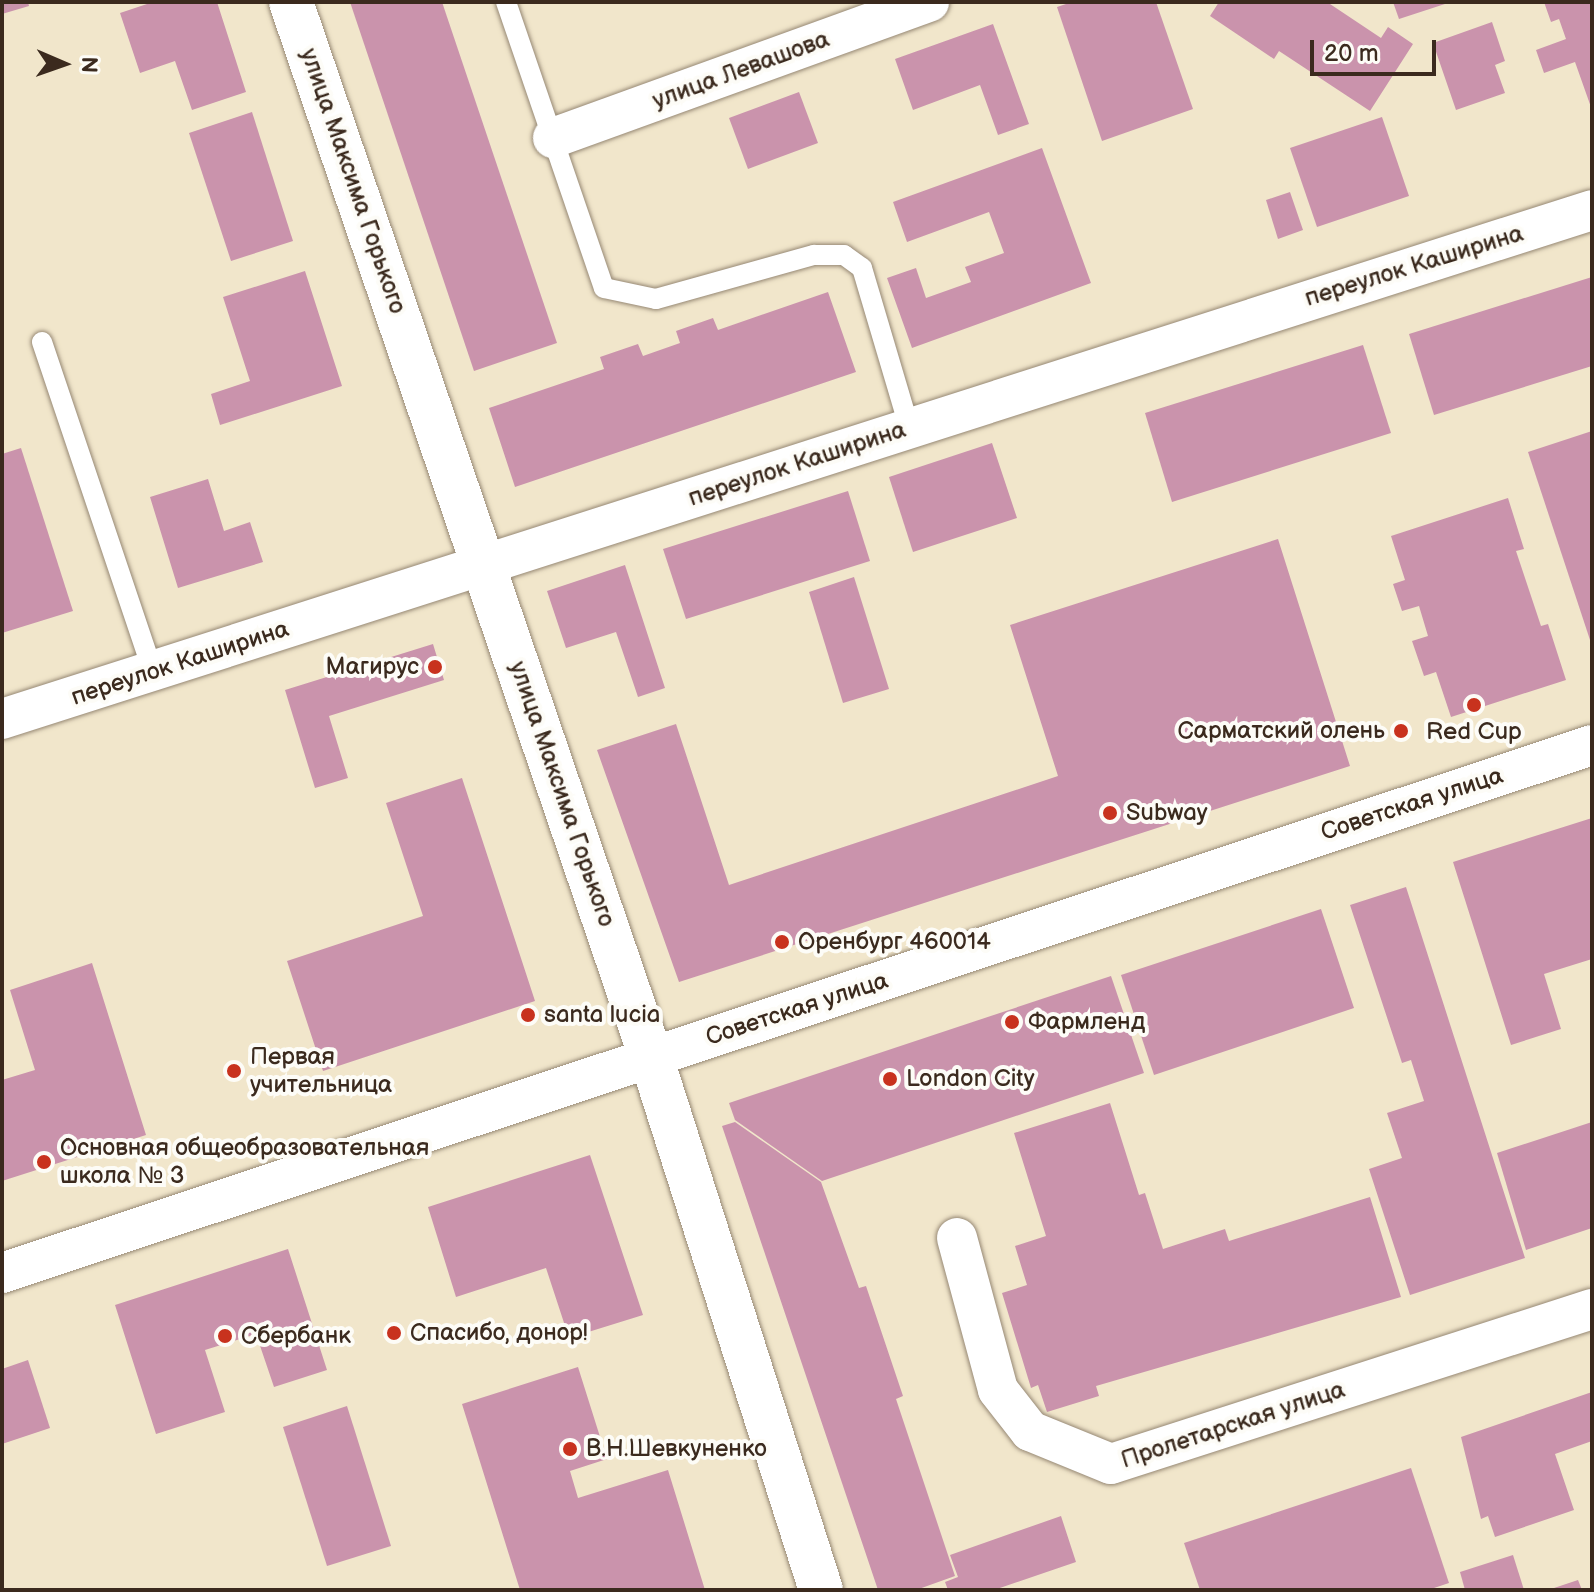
<!DOCTYPE html>
<html>
<head>
<meta charset="utf-8">
<style>
	body { margin:0 }
	#map { position:relative; width:1594px; height:1592px; overflow:hidden; background:#f1e6cb; font-family:"Balsamiq Sans",sans-serif }
	div>[style] { position:absolute }
	[style*='--x'] { left:calc(var(--x)*1px); top:calc(var(--y)*1px); width:calc(var(--w)*1px); rotate:calc(var(--a)*1deg) }
	.building>* { inset:0; background:#ca93ac }
	.roads { filter:drop-shadow(0 0 2px #968874) drop-shadow(0 0 2px #968874) }
	.lane>* { height:20px; margin:-10px; padding:0 10px; transform-origin:10px; border-radius:10px; background:#fff }
	.street>* { height:40px; margin:-20px; padding:0 20px; transform-origin:20px; border-radius:20px; background:#fff }
	.primary>* { height:44px; margin:-22px; padding:0 22px; transform-origin:22px; border-radius:22px; background:#fff }
	.dots>* { width:22px; height:22px; translate:-50% -50%; box-sizing:border-box; border:4px solid #fdfcf7; border-radius:50% }
	span { translate:-50% -50%; white-space:nowrap; text-align:center; line-height:1.15; -webkit-text-stroke:8px #fdfcf7; paint-order:stroke }
	.street-label { font-size:24px; color:#3b2a1e }
	.poi-label { font-size:24px; color:#3b2a1e }
	.right { translate:-100% -50%; text-align:right }
	.left { translate:0 -50%; text-align:left }
	.frame { position:absolute; inset:0; border:4px solid #3b2a1e; pointer-events:none }
	.north { position:absolute; left:24px; top:24px; width:80px; height:80px; -webkit-text-stroke:6px #fdfcf7; paint-order:stroke; rotate:92deg; font-size:22px; font-weight:700; line-height:32px; text-align:center; color:#3b2a1e }
	.north::after { content:''; display:block; margin:auto; width:28px; height:36px; background:#3b2a1e; clip-path:polygon(50% 0,100% 100%,50% 72%,0 100%) }
	.scale { position:absolute; left:1310px; top:40px; width:126px; height:36px; box-sizing:border-box; border:4px solid #3b2a1e; border-top:0; padding-left:10px; font-size:24px; line-height:28px; white-space:nowrap; color:#3b2a1e; -webkit-text-stroke:6px #fdfcf7; paint-order:stroke }
</style>
</head>
<body>
<div id="map">
	<div class="building">
		<i style="clip-path:polygon(2px 2px,28px 2px,29px 6px,2px 14px)"></i>
		<i style="clip-path:polygon(153px 2px,217px 2px,246px 92px,192px 110px,175px 61px,140px 73px,120px 13px)"></i>
		<i style="clip-path:polygon(350px 2px,442px 2px,557px 343px,474px 371px)"></i>
		<i style="clip-path:polygon(1072px 2px,1156px 2px,1193px 109px,1102px 141px,1057px 7px)"></i>
		<i style="clip-path:polygon(1219px 2px,1327px 2px,1381px 38px,1388px 27px,1413px 44px,1370px 111px,1279px 51px,1274px 59px,1210px 16px)"></i>
		<i style="clip-path:polygon(1393px 2px,1448px 2px,1448px 3px,1399px 19px)"></i>
		<i style="clip-path:polygon(1544px 2px,1592px 2px,1592px 110px,1575px 62px,1544px 73px,1536px 50px,1566px 39px,1559px 19px,1551px 22px)"></i>
		<i style="clip-path:polygon(1492px 22px,1505px 61px,1495px 65px,1505px 93px,1456px 110px,1433px 43px)"></i>
		<i style="clip-path:polygon(993px 24px,1029px 124px,998px 135px,980px 85px,913px 110px,895px 59px)"></i>
		<i style="clip-path:polygon(799px 92px,818px 143px,748px 169px,729px 118px)"></i>
		<i style="clip-path:polygon(252px 112px,293px 241px,231px 261px,189px 133px)"></i>
		<i style="clip-path:polygon(1382px 117px,1409px 196px,1317px 227px,1290px 148px)"></i>
		<i style="clip-path:polygon(1042px 148px,1091px 283px,912px 348px,887px 278px,916px 268px,926px 298px,971px 282px,965px 267px,1004px 253px,989px 212px,907px 242px,893px 202px)"></i>
		<i style="clip-path:polygon(1290px 192px,1303px 230px,1278px 239px,1266px 200px)"></i>
		<i style="clip-path:polygon(305px 271px,342px 386px,220px 425px,211px 394px,250px 381px,223px 297px)"></i>
		<i style="clip-path:polygon(1592px 277px,1592px 366px,1434px 415px,1409px 334px)"></i>
		<i style="clip-path:polygon(828px 292px,856px 372px,515px 487px,489px 408px,604px 369px,600px 357px,638px 344px,643px 356px,680px 343px,676px 331px,713px 318px,718px 330px)"></i>
		<i style="clip-path:polygon(1363px 345px,1391px 433px,1172px 502px,1145px 413px)"></i>
		<i style="clip-path:polygon(1592px 431px,1592px 643px,1591px 643px,1528px 452px)"></i>
		<i style="clip-path:polygon(992px 443px,1017px 518px,913px 552px,889px 477px)"></i>
		<i style="clip-path:polygon(21px 448px,73px 611px,2px 633px,2px 454px)"></i>
		<i style="clip-path:polygon(208px 479px,224px 531px,250px 522px,263px 562px,178px 588px,150px 497px)"></i>
		<i style="clip-path:polygon(848px 491px,870px 561px,686px 619px,663px 549px)"></i>
		<i style="clip-path:polygon(1508px 498px,1524px 549px,1516px 551px,1541px 626px,1548px 624px,1566px 680px,1451px 717px,1436px 672px,1424px 676px,1412px 641px,1428px 636px,1419px 606px,1402px 611px,1393px 584px,1405px 580px,1391px 536px)"></i>
		<i style="clip-path:polygon(1278px 539px,1350px 766px,679px 982px,597px 750px,676px 724px,729px 885px,1058px 776px,1010px 625px)"></i>
		<i style="clip-path:polygon(625px 565px,665px 688px,638px 697px,616px 632px,566px 648px,547px 591px)"></i>
		<i style="clip-path:polygon(854px 577px,889px 689px,843px 703px,809px 592px)"></i>
		<i style="clip-path:polygon(433px 644px,444px 680px,329px 716px,348px 778px,315px 788px,285px 690px)"></i>
		<i style="clip-path:polygon(462px 778px,535px 1001px,323px 1071px,287px 961px,423px 916px,386px 803px)"></i>
		<i style="clip-path:polygon(1592px 818px,1592px 959px,1544px 974px,1561px 1029px,1511px 1045px,1453px 862px)"></i>
		<i style="clip-path:polygon(1406px 887px,1525px 1258px,1410px 1295px,1369px 1169px,1402px 1158px,1387px 1113px,1424px 1101px,1411px 1060px,1402px 1063px,1350px 905px)"></i>
		<i style="clip-path:polygon(1321px 909px,1354px 1008px,1154px 1075px,1121px 975px)"></i>
		<i style="clip-path:polygon(92px 963px,146px 1135px,2px 1181px,2px 1080px,35px 1070px,10px 990px)"></i>
		<i style="clip-path:polygon(1111px 976px,1144px 1073px,822px 1181px,735px 1120px,729px 1103px)"></i>
		<i style="clip-path:polygon(1110px 1103px,1139px 1195px,1145px 1193px,1163px 1249px,1225px 1229px,1229px 1241px,1370px 1197px,1401px 1297px,1096px 1386px,1099px 1396px,1047px 1412px,1038px 1385px,1031px 1388px,1002px 1293px,1027px 1285px,1015px 1246px,1046px 1236px,1014px 1133px)"></i>
		<i style="clip-path:polygon(735px 1122px,821px 1182px,859px 1288px,866px 1286px,903px 1396px,896px 1399px,955px 1576px,916px 1590px,878px 1590px,722px 1126px)"></i>
		<i style="clip-path:polygon(1592px 1122px,1592px 1228px,1526px 1250px,1497px 1153px)"></i>
		<i style="clip-path:polygon(590px 1155px,643px 1315px,569px 1338px,546px 1268px,456px 1297px,428px 1207px)"></i>
		<i style="clip-path:polygon(288px 1249px,327px 1370px,274px 1387px,256px 1334px,205px 1350px,225px 1412px,156px 1434px,115px 1305px)"></i>
		<i style="clip-path:polygon(28px 1360px,50px 1428px,2px 1444px,2px 1369px)"></i>
		<i style="clip-path:polygon(578px 1367px,607px 1459px,570px 1471px,578px 1498px,668px 1470px,705px 1590px,520px 1590px,462px 1404px)"></i>
		<i style="clip-path:polygon(1592px 1392px,1592px 1441px,1555px 1454px,1574px 1510px,1495px 1537px,1488px 1516px,1481px 1519px,1461px 1437px)"></i>
		<i style="clip-path:polygon(347px 1406px,391px 1546px,327px 1566px,283px 1427px)"></i>
		<i style="clip-path:polygon(1411px 1468px,1449px 1583px,1428px 1590px,1200px 1590px,1184px 1543px)"></i>
		<i style="clip-path:polygon(1061px 1516px,1076px 1562px,994px 1590px,948px 1590px,945px 1582px,958px 1577px,950px 1555px)"></i>
		<i style="clip-path:polygon(1513px 1555px,1524px 1590px,1465px 1590px,1460px 1572px)"></i>
		<i style="clip-path:polygon(1578px 1580px,1582px 1590px,1551px 1590px,1551px 1589px)"></i>
	</div>
	<div class="roads">
		<div class="lane">
			<i style="--x:506;--y:2;--w:302;--a:71.1"></i>
			<i style="--x:604;--y:288;--w:53;--a:11.9"></i>
			<i style="--x:656;--y:299;--w:164;--a:-15.6"></i>
			<i style="--x:814;--y:255;--w:30;--a:0"></i>
			<i style="--x:844;--y:255;--w:22;--a:36"></i>
			<i style="--x:862;--y:268;--w:166;--a:73.5"></i>
			<i style="--x:42;--y:342;--w:347;--a:71.4"></i>
		</div>
		<div class="street">
			<i style="--x:553;--y:138;--w:400;--a:-19.9"></i>
			<i style="--x:2;--y:719;--w:1669;--a:-17.75"></i>
			<i style="--x:957;--y:1238;--w:157;--a:74.9"></i>
			<i style="--x:998;--y:1390;--w:52;--a:52"></i>
			<i style="--x:1030;--y:1431;--w:87;--a:22.2"></i>
			<i style="--x:1111;--y:1464;--w:505;--a:-17.86"></i>
			<i style="--x:2;--y:1273;--w:1675;--a:-18.37"></i>
		</div>
		<div class="primary">
			<i style="--x:291;--y:2;--w:1115;--a:71.16"></i>
			<i style="--x:651;--y:1057;--w:559;--a:72.31"></i>
		</div>
	</div>
	<div class="dots">
		<i style="left:435px;top:667px;background:#c8321e"></i>
		<i style="left:1474px;top:705px;background:#c8321e"></i>
		<i style="left:1401px;top:731px;background:#c8321e"></i>
		<i style="left:1110px;top:813px;background:#c8321e"></i>
		<i style="left:782px;top:942px;background:#c8321e"></i>
		<i style="left:528px;top:1015px;background:#c8321e"></i>
		<i style="left:1012px;top:1022px;background:#c8321e"></i>
		<i style="left:234px;top:1071px;background:#c8321e"></i>
		<i style="left:890px;top:1079px;background:#c8321e"></i>
		<i style="left:44px;top:1162px;background:#c8321e"></i>
		<i style="left:394px;top:1333px;background:#c8321e"></i>
		<i style="left:225px;top:1336px;background:#c8321e"></i>
		<i style="left:570px;top:1449px;background:#c8321e"></i>
	</div>
	<div class="street-label">
		<span style="left:741px;top:70px;rotate:-20deg">улица Левашова</span>
		<span style="left:353px;top:181px;rotate:71deg">улица Максима Горького</span>
		<span style="left:1414px;top:266px;rotate:-17deg">переулок Каширина</span>
		<span style="left:797px;top:464px;rotate:-18deg">переулок Каширина</span>
		<span style="left:180px;top:663px;rotate:-18deg">переулок Каширина</span>
		<span style="left:562px;top:794px;rotate:71deg">улица Максима Горького</span>
		<span style="left:1412px;top:804px;rotate:-18deg">Советская улица</span>
		<span style="left:797px;top:1009px;rotate:-18deg">Советская улица</span>
		<span style="left:1233px;top:1425px;rotate:-18deg">Пролетарская улица</span>
	</div>
	<div class="poi-label">
		<span class="right" style="left:419px;top:667px">Магирус</span>
		<span class="right" style="left:1385px;top:731px">Сарматский олень</span>
		<span style="left:1474px;top:732px">Red Cup</span>
		<span class="left" style="left:1126px;top:813px">Subway</span>
		<span class="left" style="left:798px;top:942px">Оренбург 460014</span>
		<span class="left" style="left:544px;top:1015px">santa lucia</span>
		<span class="left" style="left:1028px;top:1022px">Фармленд</span>
		<span class="left" style="left:250px;top:1071px">Первая<br>учительница</span>
		<span class="left" style="left:906px;top:1079px">London City</span>
		<span class="left" style="left:60px;top:1162px">Основная общеобразовательная<br>школа № 3</span>
		<span class="left" style="left:410px;top:1333px">Спасибо, донор!</span>
		<span class="left" style="left:241px;top:1336px">Сбербанк</span>
		<span class="left" style="left:586px;top:1449px">В.Н.Шевкуненко</span>
	</div>
	<div class="frame"></div>
	<div class="north">N</div>
	<div class="scale">20 m</div>
</div>
</body>
</html>
